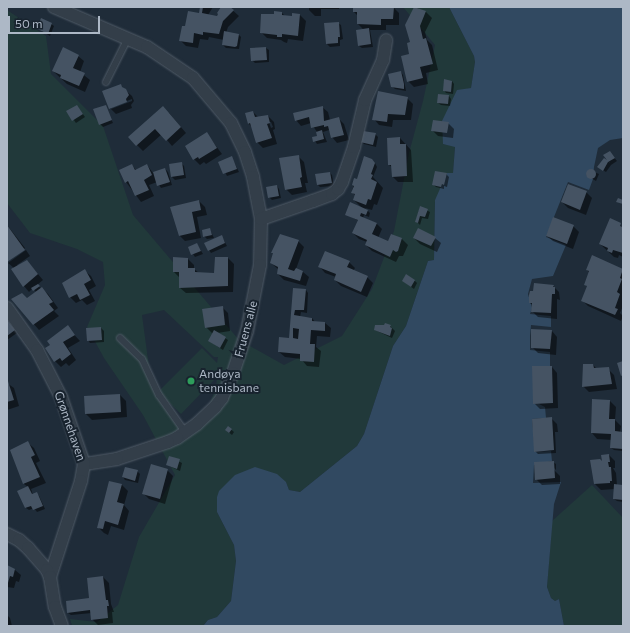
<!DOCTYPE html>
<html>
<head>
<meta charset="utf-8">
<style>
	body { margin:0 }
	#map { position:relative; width:630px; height:633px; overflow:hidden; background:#1f2c39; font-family:Commissioner,sans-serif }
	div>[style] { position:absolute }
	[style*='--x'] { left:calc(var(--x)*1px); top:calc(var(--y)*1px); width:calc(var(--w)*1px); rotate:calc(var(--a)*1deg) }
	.green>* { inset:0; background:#21393a }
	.water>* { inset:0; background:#314961 }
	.shadow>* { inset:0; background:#0007 }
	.building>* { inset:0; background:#455363 }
	.round { border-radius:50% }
	.roads { filter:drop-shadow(0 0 1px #505b67) drop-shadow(0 0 1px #505b67) }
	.lane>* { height:6px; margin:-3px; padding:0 3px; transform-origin:3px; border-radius:3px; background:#333e49 }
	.street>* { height:12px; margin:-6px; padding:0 6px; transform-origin:6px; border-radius:6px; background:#333e49 }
	.dots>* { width:11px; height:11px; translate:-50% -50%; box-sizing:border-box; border:2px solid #18232e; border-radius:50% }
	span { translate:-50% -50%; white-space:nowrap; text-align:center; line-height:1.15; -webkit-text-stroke:4px #18232e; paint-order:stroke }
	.street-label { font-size:12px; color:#adb8c6 }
	.poi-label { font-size:12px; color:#adb8c6 }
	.left { translate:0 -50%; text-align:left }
	.frame { position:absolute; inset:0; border:8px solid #adb8c6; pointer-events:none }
	.scale { position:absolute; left:8px; top:16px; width:92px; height:18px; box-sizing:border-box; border:2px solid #adb8c6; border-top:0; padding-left:5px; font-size:12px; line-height:14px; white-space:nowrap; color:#adb8c6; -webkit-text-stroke:3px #18232e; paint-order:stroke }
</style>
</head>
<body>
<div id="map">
	<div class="green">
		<i style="clip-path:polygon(evenodd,403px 7px,449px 7px,474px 56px,475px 62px,471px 88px,462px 90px,443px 144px,455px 146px,453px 173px,435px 200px,434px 260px,428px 261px,406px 326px,393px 346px,364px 434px,357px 446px,300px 492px,289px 490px,286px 482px,217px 512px,234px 545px,236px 561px,231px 601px,217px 617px,208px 620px,203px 626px,72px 626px,70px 619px,97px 622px,118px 605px,139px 537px,175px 475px,143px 415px,104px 358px,87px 327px,105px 285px,103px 262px,77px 249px,30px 233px,7px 203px,7px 10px,46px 36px,51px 74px,103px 126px,133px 215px,239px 340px,284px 365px,342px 336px,372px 289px,394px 231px,409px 153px,423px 101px,435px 45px,403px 7px,164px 310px,214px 357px,218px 357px,217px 363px,202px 348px,158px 392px,181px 414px,217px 377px,216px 388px,203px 420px,178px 426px,151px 382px,142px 315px,164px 310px)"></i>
		<i style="clip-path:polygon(592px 485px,623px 518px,623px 626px,564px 626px,559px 599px,555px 601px,551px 598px,547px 587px,552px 521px)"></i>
	</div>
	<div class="water">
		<i style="clip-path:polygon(449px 7px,623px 7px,623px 138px,610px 140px,598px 148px,594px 167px,593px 179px,589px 190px,568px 182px,546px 237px,566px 245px,553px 276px,532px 279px,528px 294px,532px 308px,530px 314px,551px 316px,551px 327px,531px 325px,530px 336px,530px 350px,550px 352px,550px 366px,533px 366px,533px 401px,545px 407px,546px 418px,532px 419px,535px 452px,551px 451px,552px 461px,534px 465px,533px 483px,561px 482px,554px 504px,547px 587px,551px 598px,555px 601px,559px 599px,564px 626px,203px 626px,208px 620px,217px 617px,231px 601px,236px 561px,234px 545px,217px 512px,217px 497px,219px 491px,235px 475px,255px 467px,277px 474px,286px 482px,289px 490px,300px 492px,357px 446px,364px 434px,393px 346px,406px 326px,428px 261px,434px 260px,435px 200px,447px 173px,453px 173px,455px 147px,443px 144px,442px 121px,457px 90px,471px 88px,475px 62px,474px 56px)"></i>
	</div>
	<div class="shadow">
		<i style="clip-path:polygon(201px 7px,213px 7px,208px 15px,217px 17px,222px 7px,229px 7px,239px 16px,228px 27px,226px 33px,239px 35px,241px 37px,239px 49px,226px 48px,223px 45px,224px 40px,209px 37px,208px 40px,200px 39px,198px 48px,186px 46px,180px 40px,186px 27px,200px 14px)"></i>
		<i style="clip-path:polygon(309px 7px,339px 7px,339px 9px,321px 9px,321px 16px,315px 16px,309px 10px)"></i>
		<i style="clip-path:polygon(354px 7px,393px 7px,399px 13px,399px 25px,386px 25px,386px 30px,370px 30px,373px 47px,362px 48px,359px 46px,364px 30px,358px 24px,358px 16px,354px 12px)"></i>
		<i style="clip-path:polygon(415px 7px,426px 12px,432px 18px,425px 32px,427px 40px,432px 45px,438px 70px,426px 73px,428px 84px,414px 87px,408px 81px,411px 43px,406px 25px)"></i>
		<i style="clip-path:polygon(282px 13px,285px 16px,293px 17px,300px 15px,306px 21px,303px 41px,288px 39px,287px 43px,284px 42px,281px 40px,267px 38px,261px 32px,275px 15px)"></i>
		<i style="clip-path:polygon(338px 23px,341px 25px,343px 39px,340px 40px,340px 46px,330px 47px,327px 44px,325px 24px)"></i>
		<i style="clip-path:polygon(51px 24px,54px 26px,50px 36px,38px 29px)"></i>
		<i style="clip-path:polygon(266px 48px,269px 50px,269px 62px,255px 63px,252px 60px)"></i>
		<i style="clip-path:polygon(78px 56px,84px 61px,80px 72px,90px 80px,85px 92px,67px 84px,53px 71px)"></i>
		<i style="clip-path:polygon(401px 72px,403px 75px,406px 91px,395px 89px,392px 86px)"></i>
		<i style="clip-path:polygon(452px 81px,454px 84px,453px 94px,446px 93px,444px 90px)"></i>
		<i style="clip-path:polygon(evenodd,124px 89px,132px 96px,134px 101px,131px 105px,132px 108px,116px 114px,110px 108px,124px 89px,132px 99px,132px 101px,111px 109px,111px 107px,132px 99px)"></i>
		<i style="clip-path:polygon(449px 96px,451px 99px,450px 106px,441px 105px,438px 103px)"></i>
		<i style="clip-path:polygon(407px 98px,413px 104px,411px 120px,393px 120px,392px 127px,379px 125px,374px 119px)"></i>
		<i style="clip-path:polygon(77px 106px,85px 117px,76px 123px,68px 112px)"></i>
		<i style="clip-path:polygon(105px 106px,113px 123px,103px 127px,100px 124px)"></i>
		<i style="clip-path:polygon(322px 107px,328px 112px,330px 120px,338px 118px,344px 124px,349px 140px,337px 143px,332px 137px,329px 130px,323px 132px,327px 142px,317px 144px,313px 138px,318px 137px,317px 132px,311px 123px,301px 126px,296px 120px)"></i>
		<i style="clip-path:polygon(evenodd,253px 112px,259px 118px,268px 116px,274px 122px,275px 129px,273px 130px,277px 144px,263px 148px,257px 142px,252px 127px,248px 123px,253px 112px,269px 122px,271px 122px,273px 127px,271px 128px,269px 122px)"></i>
		<i style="clip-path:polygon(169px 113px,186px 133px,172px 146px,162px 134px,143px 151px,130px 138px)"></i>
		<i style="clip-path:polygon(448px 123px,454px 129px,453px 138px,438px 136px,433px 131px)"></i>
		<i style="clip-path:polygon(207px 134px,222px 154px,206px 164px,204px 162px,200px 165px,194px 159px)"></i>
		<i style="clip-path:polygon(375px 134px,378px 137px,376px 147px,364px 144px,361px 141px)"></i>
		<i style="clip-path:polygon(400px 138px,411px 150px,413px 182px,398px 182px,392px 176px,392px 167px,389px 165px)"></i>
		<i style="clip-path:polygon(605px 155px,612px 155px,617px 161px,611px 165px,606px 172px,601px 169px,604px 159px,610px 163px)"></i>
		<i style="clip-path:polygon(298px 156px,304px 162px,308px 183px,305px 183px,307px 192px,292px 195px,286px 189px)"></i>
		<i style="clip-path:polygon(232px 158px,239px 172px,227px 176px,220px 162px)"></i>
		<i style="clip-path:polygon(181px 163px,184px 166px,186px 178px,175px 180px,172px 177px,170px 165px)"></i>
		<i style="clip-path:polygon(375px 163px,377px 167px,373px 177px,383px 188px,377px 205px,374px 204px,372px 210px,365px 208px,370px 213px,369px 217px,364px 215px,363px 218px,376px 223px,382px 229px,378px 238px,388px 242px,391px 235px,402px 239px,408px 245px,403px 256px,399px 256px,396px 262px,372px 251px,366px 245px,367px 242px,359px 239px,353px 233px,359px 221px,346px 214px,362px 208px,354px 200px,355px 195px,352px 192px,355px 179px,357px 180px)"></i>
		<i style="clip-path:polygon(132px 165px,136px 170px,147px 165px,153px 173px,165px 169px,168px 172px,172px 185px,161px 188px,157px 182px,149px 185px,154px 196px,141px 202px,126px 182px)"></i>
		<i style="clip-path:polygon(589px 170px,599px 174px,596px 181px,586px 175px)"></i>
		<i style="clip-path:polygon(330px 173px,332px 175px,334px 186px,320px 187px,318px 185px)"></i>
		<i style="clip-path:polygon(446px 174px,449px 177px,447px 187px,444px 186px,444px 189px,436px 187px,433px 184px)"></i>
		<i style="clip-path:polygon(277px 186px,279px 189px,281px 198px,272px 200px,269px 197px)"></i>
		<i style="clip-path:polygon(586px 192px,592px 198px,586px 215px,568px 208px,562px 202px)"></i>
		<i style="clip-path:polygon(199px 201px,205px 207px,207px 215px,197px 217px,201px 238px,185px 241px,180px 236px,171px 208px)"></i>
		<i style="clip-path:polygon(420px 207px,430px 212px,428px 219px,422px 218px,420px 225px,416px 221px)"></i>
		<i style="clip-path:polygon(610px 220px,623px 227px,623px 257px,619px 255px,618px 258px,614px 257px,600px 244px)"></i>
		<i style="clip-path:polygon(7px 225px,25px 248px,7px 261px)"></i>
		<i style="clip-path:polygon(573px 226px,579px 232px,573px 249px,553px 241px,547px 236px)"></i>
		<i style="clip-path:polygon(210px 230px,214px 238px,207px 239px,204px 236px)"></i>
		<i style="clip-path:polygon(222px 237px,227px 246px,211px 253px,209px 250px)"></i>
		<i style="clip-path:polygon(414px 238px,435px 238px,441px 243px,437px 252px,420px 244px)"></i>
		<i style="clip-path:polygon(298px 241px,304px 247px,296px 269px,303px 272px,309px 277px,306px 286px,284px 280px,278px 274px,279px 270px,271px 263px)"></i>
		<i style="clip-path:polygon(197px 244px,203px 254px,195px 257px,189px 248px)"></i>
		<i style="clip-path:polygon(26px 250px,30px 256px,17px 265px,19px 267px,32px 267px,43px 280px,37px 285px,48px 294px,58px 308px,54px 311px,59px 316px,39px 330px,13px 300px,27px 299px,36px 292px,33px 288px,29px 292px,24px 286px,14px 268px,8px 263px)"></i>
		<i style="clip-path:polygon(593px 257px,623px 270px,623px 306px,620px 313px,623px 316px,621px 321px,588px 306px,582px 300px,588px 287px,585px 284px,590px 273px,587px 270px)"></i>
		<i style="clip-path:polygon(228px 258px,234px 264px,233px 292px,186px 293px,180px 288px,180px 278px,174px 272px,188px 259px,194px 265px,194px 269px,199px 273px,215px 274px)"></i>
		<i style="clip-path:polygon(349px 262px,355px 268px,353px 271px,367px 277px,373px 283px,367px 297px,341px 286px,335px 280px,336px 277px,325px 273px,320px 267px)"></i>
		<i style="clip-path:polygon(85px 271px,91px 276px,96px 286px,89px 290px,95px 301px,87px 305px,82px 300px,76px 303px,70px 297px)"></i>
		<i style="clip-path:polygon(403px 281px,415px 281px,417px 283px,414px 289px)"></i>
		<i style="clip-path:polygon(553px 286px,559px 292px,560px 300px,557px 299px,557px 319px,538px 317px,532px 311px,533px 305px,530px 303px)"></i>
		<i style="clip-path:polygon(294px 289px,306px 290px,308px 293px,307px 313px,301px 312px,300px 317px,312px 318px,315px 322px,325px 323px,331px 328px,330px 337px,317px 336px,316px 347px,321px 351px,319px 367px,307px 366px,301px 359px,285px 357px,279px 352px,290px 339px)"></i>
		<i style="clip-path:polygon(222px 307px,228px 313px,230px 331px,217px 333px,228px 340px,223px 350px,209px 341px,213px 334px,206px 327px)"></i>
		<i style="clip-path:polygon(7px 321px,17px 333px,7px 340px)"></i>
		<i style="clip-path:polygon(390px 326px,395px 331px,392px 338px,375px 330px)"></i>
		<i style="clip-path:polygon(67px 327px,80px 341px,68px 348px,76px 360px,69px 366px,66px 363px,61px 367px,55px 361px,51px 345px)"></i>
		<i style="clip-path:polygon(101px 328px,104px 331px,104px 342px,90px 343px,88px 340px)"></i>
		<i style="clip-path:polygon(552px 331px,557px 337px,556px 355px,538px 353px,532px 347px)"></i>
		<i style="clip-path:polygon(593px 365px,597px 369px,608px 369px,614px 375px,617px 389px,589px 392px,583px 386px)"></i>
		<i style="clip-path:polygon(552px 367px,557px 373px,558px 408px,540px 409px,534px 403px)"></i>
		<i style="clip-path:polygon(7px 383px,14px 388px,19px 406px,7px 410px)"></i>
		<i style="clip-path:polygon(120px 395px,126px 401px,127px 417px,92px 420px,86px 414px)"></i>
		<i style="clip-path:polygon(610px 401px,616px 407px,615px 420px,621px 426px,620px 432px,623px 433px,623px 451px,614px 450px,611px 448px,612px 440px,597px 439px,592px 433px)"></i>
		<i style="clip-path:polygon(551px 418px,557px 424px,558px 432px,555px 432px,556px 453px,538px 454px,535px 451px)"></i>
		<i style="clip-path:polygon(228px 427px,234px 432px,232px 435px,226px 430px)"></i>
		<i style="clip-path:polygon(28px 443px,34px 448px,40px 461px,36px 463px,46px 483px,31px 489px,33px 495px,36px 494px,39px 496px,45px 509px,37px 512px,34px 508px,29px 510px,26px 508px,19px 491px,28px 487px,24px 484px,12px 450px)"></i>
		<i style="clip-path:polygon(609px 455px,615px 461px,615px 468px,613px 468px,616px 473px,617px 485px,623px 486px,623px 502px,617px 501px,614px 499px,615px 489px,601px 490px,595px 484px,591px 460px,603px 463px)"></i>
		<i style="clip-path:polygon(170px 457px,182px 463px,180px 471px,167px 465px)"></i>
		<i style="clip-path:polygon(553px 462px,556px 464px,556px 470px,551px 465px,550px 466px,560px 476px,560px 484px,542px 485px,536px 479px)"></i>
		<i style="clip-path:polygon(167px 470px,173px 476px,165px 504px,149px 499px,143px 493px)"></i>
		<i style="clip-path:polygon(137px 471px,140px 474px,138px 483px,125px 480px,123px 477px)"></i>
		<i style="clip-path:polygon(110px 482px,122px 485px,128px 491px,124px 505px,129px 511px,124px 530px,111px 526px,108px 535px,104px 533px,98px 527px)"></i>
		<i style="clip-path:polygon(7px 567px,15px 570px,21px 575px,19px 582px,16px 581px,14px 588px,7px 587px)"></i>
		<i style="clip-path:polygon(103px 577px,109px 583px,111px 604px,114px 612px,112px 612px,113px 623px,98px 625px,92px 619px,92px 613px,71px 615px,68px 613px,89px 599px)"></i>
		<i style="clip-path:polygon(7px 615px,10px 618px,12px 626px,7px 626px)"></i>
	</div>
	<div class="building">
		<i style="clip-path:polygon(200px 7px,203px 7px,202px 13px,217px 16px,218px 14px,217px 13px,221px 7px,230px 7px,234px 10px,223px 21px,219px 34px,203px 32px,203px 35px,194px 33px,193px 43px,179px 41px,182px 26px,185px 26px,188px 11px,199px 13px)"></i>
		<i style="clip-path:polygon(353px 7px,394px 7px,393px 19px,381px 19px,381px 25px,357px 24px,357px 12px,353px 12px)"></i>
		<i style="clip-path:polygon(414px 7px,426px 11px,420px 26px,423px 39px,426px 38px,433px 64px,420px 67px,423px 78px,407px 82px,401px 56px,409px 54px,407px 43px,410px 42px,405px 25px)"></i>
		<i style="clip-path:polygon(274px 11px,282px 12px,282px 15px,292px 16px,292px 13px,300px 14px,298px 36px,282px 34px,282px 37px,277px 37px,277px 35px,260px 33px,261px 14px,274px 14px)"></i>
		<i style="clip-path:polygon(41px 18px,52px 23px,48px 34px,37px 29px)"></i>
		<i style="clip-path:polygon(339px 22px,340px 37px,338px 37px,338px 43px,326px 44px,324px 23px)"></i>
		<i style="clip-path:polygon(369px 28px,371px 44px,358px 46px,356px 30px)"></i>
		<i style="clip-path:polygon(224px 31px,239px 34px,237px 46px,235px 47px,222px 45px)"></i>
		<i style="clip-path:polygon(63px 47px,79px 55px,73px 68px,85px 73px,79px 86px,60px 78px,61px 75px,52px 71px)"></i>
		<i style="clip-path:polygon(266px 47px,267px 60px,251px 61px,250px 48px)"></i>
		<i style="clip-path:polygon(401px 71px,404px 84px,404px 89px,391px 87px,388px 74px)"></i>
		<i style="clip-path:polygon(444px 79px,452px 81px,451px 92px,443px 91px)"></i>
		<i style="clip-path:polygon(121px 84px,122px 87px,126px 89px,129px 95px,126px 99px,127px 102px,109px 109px,102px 91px)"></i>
		<i style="clip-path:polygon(378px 91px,408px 97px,405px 115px,388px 114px,387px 122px,372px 120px)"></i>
		<i style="clip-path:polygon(438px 94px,449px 95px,448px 104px,437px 103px)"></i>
		<i style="clip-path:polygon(77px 105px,83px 114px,72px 121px,66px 111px)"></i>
		<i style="clip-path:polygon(106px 105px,112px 120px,99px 125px,93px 109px)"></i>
		<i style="clip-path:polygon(163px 106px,181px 127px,166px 141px,155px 129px,136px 146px,128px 137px)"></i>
		<i style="clip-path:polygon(323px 106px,324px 121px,339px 117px,344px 135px,331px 138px,328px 126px,324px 127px,324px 125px,311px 128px,309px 117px,295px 121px,293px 113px)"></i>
		<i style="clip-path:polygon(253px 111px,255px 117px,268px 115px,270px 123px,267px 124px,272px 138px,256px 143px,250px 123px,248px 124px,245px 113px)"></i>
		<i style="clip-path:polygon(433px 120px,449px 122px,447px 133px,431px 131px)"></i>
		<i style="clip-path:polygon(322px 130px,324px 139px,313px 142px,312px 137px,317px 136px,316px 132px)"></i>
		<i style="clip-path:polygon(363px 131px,376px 133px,373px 145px,360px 142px)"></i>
		<i style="clip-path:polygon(207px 132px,217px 148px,199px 159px,198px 157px,193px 160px,185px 146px)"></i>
		<i style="clip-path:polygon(400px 137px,400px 144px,406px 144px,407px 176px,392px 177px,391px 165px,388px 165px,387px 138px)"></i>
		<i style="clip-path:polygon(610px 151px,615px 158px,608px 162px,603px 171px,597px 167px,604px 158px,607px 160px,603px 155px)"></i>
		<i style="clip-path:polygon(299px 155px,302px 177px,300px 178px,302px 187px,285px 190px,279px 158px)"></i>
		<i style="clip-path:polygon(232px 156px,237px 169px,223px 174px,218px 162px)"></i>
		<i style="clip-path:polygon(364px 156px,372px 159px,375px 163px,371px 174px,373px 175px,371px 179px,377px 182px,371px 200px,368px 199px,366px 205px,353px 200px,355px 194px,351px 193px,354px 186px,352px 185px,354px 178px,357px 179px)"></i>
		<i style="clip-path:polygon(182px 162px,184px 175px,171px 177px,169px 164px)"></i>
		<i style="clip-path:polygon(132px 164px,135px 170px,147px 164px,152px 175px,144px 180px,149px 190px,135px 196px,128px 181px,125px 183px,119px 170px)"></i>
		<i style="clip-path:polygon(165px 168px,170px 182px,157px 186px,153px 172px)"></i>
		<i class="round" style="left:586px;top:169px;width:10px;height:10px"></i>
		<i style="clip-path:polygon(435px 171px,447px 173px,444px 185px,442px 184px,441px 187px,432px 185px)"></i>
		<i style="clip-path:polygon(330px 172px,332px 183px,317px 185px,315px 174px)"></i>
		<i style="clip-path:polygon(568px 184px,587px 191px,580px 210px,561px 202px)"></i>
		<i style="clip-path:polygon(277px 185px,279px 196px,268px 198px,266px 187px)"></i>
		<i style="clip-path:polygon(618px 198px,623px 200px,623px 204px,616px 202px)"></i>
		<i style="clip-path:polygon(199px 200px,201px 210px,192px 212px,196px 232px,179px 236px,170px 207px)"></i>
		<i style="clip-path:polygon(350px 202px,368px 210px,366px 215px,361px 213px,360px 216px,377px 223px,372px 234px,388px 241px,391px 234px,402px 238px,398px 251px,396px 252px,393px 250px,390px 257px,365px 245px,367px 240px,352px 233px,358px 220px,345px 215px)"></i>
		<i style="clip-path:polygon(420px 206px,428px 209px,425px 217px,420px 216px,418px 223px,415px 222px)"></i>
		<i style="clip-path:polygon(553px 217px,574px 225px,567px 244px,546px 236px)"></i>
		<i style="clip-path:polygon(610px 218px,621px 223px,620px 226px,623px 227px,623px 253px,613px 250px,612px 253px,607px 251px,608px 248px,599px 244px)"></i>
		<i style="clip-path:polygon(7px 225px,25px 250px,7px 262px)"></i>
		<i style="clip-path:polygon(210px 228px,212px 235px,203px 237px,202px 230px)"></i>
		<i style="clip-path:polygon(418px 228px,436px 237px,431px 246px,413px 238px)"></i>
		<i style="clip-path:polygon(280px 234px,299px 240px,288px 269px,294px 271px,296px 268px,303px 271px,300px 281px,277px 274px,278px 267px,270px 263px,273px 253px,271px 253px)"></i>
		<i style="clip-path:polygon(222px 235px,225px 243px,208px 251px,204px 243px)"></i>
		<i style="clip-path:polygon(197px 243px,201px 251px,191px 255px,188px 247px)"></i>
		<i style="clip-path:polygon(325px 251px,350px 261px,347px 267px,368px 276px,361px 292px,334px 280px,336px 274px,318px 267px)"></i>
		<i style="clip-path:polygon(592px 255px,623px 269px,620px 278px,622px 279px,617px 292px,620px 294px,615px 308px,618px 309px,615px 315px,581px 301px,587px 286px,584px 285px,589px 271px,586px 270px)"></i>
		<i style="clip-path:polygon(173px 257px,188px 258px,188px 268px,195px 268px,195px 272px,214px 273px,215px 257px,228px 257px,228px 286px,179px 288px,179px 272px,173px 272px)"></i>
		<i style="clip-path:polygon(27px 260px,38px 274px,23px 287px,11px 269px)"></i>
		<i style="clip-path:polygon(85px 269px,91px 280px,84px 284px,90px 295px,80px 300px,77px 294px,69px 298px,62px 283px)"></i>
		<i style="clip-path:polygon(406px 274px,415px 280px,411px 287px,402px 281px)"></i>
		<i style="clip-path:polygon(534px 283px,554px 285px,553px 287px,555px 287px,555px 294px,552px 294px,551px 313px,531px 312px,532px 303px,529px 303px,529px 295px,530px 291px,533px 291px)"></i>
		<i style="clip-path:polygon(38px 284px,40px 286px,33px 291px,31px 288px)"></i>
		<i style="clip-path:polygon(42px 287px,53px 302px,49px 304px,54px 310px,33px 325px,11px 299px,22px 293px,27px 298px)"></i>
		<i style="clip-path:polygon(evenodd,293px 288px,306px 289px,304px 310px,295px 310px,294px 315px,312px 318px,312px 321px,325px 322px,325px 331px,311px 330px,310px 344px,315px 344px,314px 362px,300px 361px,300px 354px,278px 352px,279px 337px,289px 338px,293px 288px,293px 328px,299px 329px,298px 339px,293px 338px,293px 328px)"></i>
		<i style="clip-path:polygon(223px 306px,225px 325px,205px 328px,202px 309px)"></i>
		<i style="clip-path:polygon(7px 320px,15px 330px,7px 336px)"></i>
		<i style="clip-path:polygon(385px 323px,391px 325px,390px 327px,392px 328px,390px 336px,374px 330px,375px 325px,384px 325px)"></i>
		<i style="clip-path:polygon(68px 325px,75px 335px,63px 342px,71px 354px,62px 361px,60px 358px,54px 362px,45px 348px,50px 345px,47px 341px)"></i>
		<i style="clip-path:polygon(101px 327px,102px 340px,87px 341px,86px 328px)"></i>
		<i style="clip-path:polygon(531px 329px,552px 330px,550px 349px,531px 348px)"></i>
		<i style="clip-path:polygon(214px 330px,226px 337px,220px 348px,208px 341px)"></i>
		<i style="clip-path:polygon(623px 361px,623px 375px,621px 376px,617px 363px)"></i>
		<i style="clip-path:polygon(583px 364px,593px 364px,594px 368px,609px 367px,612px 384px,582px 387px)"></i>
		<i style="clip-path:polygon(532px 366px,552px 366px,553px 403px,533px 404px)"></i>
		<i style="clip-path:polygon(8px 381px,14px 400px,7px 402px,7px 382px)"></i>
		<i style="clip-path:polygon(120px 394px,121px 412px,85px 414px,84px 396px)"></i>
		<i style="clip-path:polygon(592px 399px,610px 400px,609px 419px,615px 419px,615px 431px,623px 432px,623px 449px,610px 448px,611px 434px,591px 433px)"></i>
		<i style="clip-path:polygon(552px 417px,554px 450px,534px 452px,532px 419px)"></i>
		<i style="clip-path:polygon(228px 426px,232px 429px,229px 433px,225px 430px)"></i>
		<i style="clip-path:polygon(28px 441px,35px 455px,31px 457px,40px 477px,23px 484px,10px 450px)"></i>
		<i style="clip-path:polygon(609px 454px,610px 462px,608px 462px,609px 467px,611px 467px,612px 481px,610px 481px,610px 483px,594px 484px,590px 460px,600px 459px,602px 461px,601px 455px)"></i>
		<i style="clip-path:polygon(169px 456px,180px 459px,177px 469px,166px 465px)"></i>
		<i style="clip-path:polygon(554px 461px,555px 478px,535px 480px,534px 462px)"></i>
		<i style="clip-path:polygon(151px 464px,168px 469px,160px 499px,142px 494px)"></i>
		<i style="clip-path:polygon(125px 467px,138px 470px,135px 481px,122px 477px)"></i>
		<i style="clip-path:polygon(109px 481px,122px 484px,117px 502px,124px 504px,118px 525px,105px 521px,103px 529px,97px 528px)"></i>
		<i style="clip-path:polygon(614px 484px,623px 485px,623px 500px,613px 499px)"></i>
		<i style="clip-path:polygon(28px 486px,32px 494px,37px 492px,43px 506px,33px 510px,31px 506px,25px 508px,17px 491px)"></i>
		<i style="clip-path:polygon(7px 565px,15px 569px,13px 577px,10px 576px,8px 583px)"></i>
		<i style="clip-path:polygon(103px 576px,106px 600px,108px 600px,109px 606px,107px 606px,108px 618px,91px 620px,90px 610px,67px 613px,66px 601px,89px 598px,87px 578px)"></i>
	</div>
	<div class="roads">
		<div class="lane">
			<i style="--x:106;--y:82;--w:49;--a:-63.4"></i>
			<i style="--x:120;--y:338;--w:30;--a:44"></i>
			<i style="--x:142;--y:359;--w:40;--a:65"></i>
			<i style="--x:159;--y:395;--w:45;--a:54.9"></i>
		</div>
		<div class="street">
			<i style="--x:54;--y:7;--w:101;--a:23.3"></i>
			<i style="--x:147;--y:47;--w:55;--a:34"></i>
			<i style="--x:193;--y:78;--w:59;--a:49.8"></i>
			<i style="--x:231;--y:123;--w:32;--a:64"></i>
			<i style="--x:245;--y:152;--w:26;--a:72"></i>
			<i style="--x:253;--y:177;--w:43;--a:79.2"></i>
			<i style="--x:261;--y:219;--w:46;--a:91.2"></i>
			<i style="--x:260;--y:265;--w:67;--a:101.1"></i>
			<i style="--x:247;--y:331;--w:44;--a:108.4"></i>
			<i style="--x:233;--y:373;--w:27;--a:114"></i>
			<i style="--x:222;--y:398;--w:11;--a:128"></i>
			<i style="--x:215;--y:407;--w:25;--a:137"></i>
			<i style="--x:197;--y:424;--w:24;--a:145"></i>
			<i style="--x:177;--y:438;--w:10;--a:156"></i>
			<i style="--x:168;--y:442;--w:54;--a:161.6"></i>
			<i style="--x:117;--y:459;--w:33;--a:171"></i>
			<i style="--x:261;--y:219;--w:55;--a:-19.1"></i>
			<i style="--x:313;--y:201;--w:20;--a:-20"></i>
			<i style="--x:332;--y:194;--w:8;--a:-40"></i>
			<i style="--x:338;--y:189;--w:8;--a:-60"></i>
			<i style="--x:342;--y:182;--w:37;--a:-71"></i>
			<i style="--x:354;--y:147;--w:48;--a:-76.8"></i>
			<i style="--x:365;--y:100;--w:44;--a:-65.8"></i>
			<i style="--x:383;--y:60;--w:20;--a:-81"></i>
			<i style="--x:7;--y:308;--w:52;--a:54.5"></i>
			<i style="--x:37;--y:350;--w:53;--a:62.9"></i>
			<i style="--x:61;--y:397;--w:71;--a:71.1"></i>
			<i style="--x:84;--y:464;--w:17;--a:100"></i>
			<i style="--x:81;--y:481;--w:101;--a:107.9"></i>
			<i style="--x:7;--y:534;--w:13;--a:27"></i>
			<i style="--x:19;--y:540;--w:12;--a:42"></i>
			<i style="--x:28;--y:548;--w:29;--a:49"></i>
			<i style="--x:47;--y:570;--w:8;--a:67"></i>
			<i style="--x:50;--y:577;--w:30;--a:81"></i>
			<i style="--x:55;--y:607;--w:20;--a:70"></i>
		</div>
	</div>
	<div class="dots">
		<i style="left:191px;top:381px;background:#2e9e5b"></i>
	</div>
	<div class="street-label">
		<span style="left:246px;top:329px;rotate:-75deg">Fruens alle</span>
		<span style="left:70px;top:426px;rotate:71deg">Grønnehaven</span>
	</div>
	<div class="poi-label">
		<span class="left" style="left:199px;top:381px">Andøya<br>tennisbane</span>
	</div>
	<div class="frame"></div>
	<div class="scale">50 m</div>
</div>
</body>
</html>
